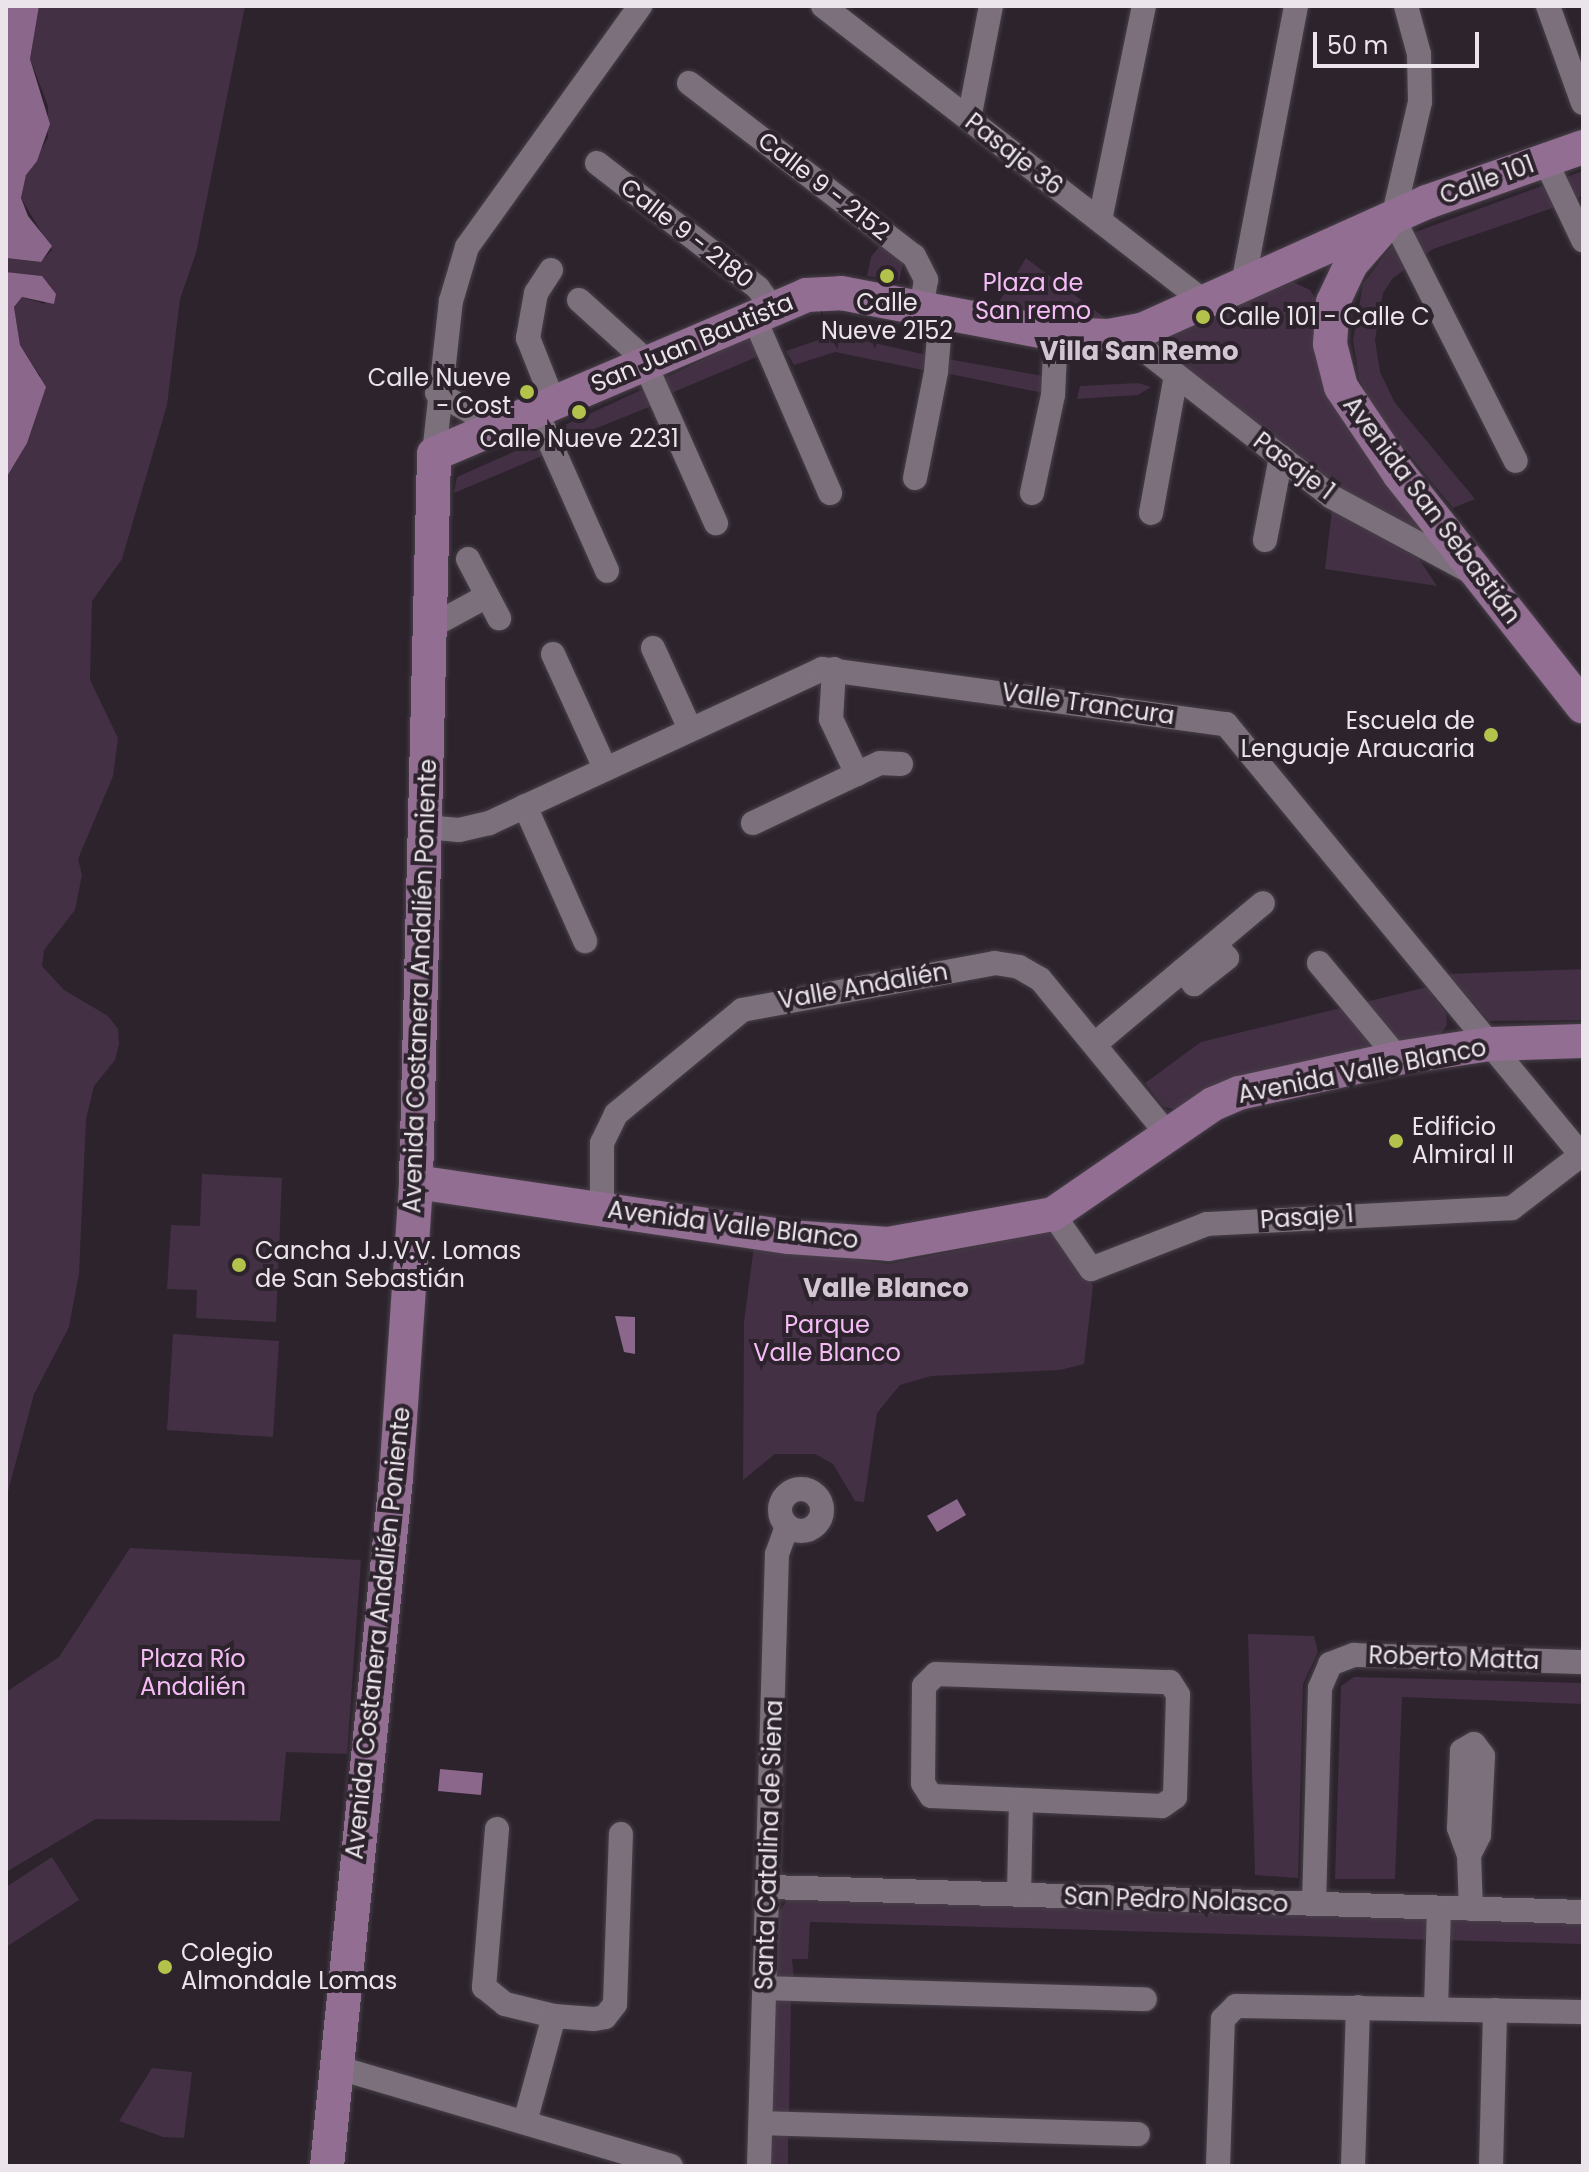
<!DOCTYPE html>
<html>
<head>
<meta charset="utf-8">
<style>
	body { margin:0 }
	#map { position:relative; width:1589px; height:2172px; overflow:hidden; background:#2c232c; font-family:Poppins,sans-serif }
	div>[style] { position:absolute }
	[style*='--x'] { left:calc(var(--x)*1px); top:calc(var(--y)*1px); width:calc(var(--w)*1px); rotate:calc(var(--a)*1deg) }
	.green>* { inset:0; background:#433044 }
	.water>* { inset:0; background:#8a678b }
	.roads { filter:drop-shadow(0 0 2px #484048) drop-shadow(0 0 2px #484048) }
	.street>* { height:24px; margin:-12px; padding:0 12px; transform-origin:12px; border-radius:12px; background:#7c707c }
	.street>.ring { margin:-12px; padding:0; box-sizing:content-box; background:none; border:24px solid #7c707c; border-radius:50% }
	.secondary>* { height:34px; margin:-17px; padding:0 17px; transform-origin:17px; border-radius:17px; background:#916e92 }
	.dots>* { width:22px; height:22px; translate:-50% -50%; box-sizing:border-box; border:4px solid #2c232c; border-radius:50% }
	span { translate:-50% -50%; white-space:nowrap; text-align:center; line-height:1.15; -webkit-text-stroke:8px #2c232c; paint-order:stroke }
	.street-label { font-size:24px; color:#ebe5eb }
	.park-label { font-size:24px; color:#f4bcf5 }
	.poi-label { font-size:24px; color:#ebe5eb }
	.left { translate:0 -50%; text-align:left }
	.right { translate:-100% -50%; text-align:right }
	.neighbourhood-label { font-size:26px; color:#d3c6d3; font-weight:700 }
	.frame { position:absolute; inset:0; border:8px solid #ebe5eb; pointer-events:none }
	.scale { position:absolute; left:1313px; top:32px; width:166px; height:36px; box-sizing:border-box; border:4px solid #ebe5eb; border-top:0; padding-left:10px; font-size:24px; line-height:28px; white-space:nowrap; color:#ebe5eb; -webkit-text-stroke:6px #2c232c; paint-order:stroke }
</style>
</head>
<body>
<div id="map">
	<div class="green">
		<i style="clip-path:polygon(39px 6px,245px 6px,196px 253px,180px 299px,167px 405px,122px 559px,92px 601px,90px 680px,118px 738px,113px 776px,78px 859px,82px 875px,75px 910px,44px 950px,42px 966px,64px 990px,108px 1016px,118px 1029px,119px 1044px,115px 1060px,94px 1086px,86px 1119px,79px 1273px,69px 1327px,34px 1394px,6px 1499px,6px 478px,40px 376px,20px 345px,14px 307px,22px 297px,45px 304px,42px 276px,6px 272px,6px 258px,40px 262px,52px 250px,21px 198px,26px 175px,48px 138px,48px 106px,30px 59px)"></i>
		<i style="clip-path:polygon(1583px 171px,1583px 194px,1576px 200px,1433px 249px,1393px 278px,1383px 293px,1375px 340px,1380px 372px,1395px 403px,1475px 499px,1453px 508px,1376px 414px,1359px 378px,1353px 340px,1363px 284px,1389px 249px,1418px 231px)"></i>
		<i style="clip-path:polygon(883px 242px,904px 259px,899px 281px,867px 276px,871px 257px)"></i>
		<i style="clip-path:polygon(1026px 258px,1122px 331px,991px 315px)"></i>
		<i style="clip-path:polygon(1293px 282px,1310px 290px,1317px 301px,1316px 329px,1448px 553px,1371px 513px,1150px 343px)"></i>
		<i style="clip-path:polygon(836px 334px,935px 357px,933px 372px,835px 352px,794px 365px,786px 351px)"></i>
		<i style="clip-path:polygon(750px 337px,759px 356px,669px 394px,663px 379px)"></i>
		<i style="clip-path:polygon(942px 358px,1054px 378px,1053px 395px,940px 372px)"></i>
		<i style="clip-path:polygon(1138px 383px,1151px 387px,1138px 395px,1077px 399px,1080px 386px)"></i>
		<i style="clip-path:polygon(650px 386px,659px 403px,562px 442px,556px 429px)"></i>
		<i style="clip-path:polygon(538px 441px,547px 454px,454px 493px,457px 477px)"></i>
		<i style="clip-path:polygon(1332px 510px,1419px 559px,1437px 586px,1325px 569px)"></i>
		<i style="clip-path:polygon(1583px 969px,1583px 1020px,1489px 1021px,1448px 974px)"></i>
		<i style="clip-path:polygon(1427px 987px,1446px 1013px,1447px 1025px,1440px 1035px,1216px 1083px,1176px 1109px,1164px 1107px,1145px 1083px,1201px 1042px)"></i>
		<i style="clip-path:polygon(202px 1174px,282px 1178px,276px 1322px,196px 1318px,197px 1290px,167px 1289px,171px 1225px,200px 1226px)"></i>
		<i style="clip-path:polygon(1050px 1232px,1060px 1238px,1093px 1286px,1084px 1364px,1060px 1370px,931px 1376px,900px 1385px,877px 1413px,864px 1502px,855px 1501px,833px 1464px,815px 1454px,775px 1454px,743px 1480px,744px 1322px,754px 1246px,889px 1264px)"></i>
		<i style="clip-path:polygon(173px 1334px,279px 1341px,273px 1437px,167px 1430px)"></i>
		<i style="clip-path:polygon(130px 1548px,361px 1560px,347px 1754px,286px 1752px,280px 1821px,96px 1819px,6px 1872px,6px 1692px,59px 1657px)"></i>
		<i style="clip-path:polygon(1248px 1634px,1314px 1636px,1318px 1652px,1303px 1684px,1298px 1878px,1255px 1875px)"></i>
		<i style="clip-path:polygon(1354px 1677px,1583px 1683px,1583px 1704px,1402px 1697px,1395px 1879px,1335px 1879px,1341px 1686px)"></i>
		<i style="clip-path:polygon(52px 1857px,79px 1900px,6px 1947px,6px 1887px)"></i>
		<i style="clip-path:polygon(788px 1899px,1583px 1921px,1583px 1944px,810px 1922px,808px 1959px,792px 1959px,796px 1998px,791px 2001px,789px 2113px,771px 2112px,777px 1915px)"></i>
		<i style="clip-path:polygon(152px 2068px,192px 2072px,184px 2138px,163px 2137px,119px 2121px)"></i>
		<i style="clip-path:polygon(788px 2133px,788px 2166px,770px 2166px,771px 2138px)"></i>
	</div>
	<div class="water">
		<i style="clip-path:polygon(6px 6px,39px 6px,30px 59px,50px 124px,37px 161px,26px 175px,21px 198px,28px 216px,52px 246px,41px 262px,6px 258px)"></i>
		<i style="clip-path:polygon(6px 272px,42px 276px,56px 294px,54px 304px,22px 297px,14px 307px,20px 345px,46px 387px,27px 443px,6px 478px)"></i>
		<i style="clip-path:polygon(615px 1316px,635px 1317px,635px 1354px,624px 1352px)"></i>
		<i style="clip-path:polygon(957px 1499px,966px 1515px,937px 1532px,927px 1516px)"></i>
		<i style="clip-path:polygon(440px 1769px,483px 1773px,481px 1795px,438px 1791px)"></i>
	</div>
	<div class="roads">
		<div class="street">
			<i style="--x:823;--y:6;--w:483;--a:37.8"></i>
			<i style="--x:1406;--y:6;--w:50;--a:74.8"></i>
			<i style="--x:1419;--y:54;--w:48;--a:88.8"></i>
			<i style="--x:1420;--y:102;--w:119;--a:103.1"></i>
			<i style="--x:1393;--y:218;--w:272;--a:63.2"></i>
			<i style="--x:1548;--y:6;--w:103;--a:70.2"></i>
			<i style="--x:689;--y:83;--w:284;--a:37.6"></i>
			<i style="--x:914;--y:256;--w:27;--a:63"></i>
			<i style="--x:926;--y:280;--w:28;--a:100"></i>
			<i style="--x:969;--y:119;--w:115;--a:-79"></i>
			<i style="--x:1545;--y:160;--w:89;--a:64.6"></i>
			<i style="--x:597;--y:163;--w:204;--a:37.8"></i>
			<i style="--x:758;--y:288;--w:24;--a:54"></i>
			<i style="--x:1100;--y:220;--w:218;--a:-78.4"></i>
			<i style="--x:551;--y:270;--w:27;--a:123"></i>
			<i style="--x:536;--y:293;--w:46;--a:100.1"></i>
			<i style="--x:528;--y:338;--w:68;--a:68.4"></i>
			<i style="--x:1243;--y:284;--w:283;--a:-79.2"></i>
			<i style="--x:579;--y:300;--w:85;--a:42.1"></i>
			<i style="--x:642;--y:357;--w:182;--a:66"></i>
			<i style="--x:753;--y:315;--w:194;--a:66.6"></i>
			<i style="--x:1124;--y:334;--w:264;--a:38.1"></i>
			<i style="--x:1332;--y:497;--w:158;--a:28.3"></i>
			<i style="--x:437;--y:393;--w:68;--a:28.8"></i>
			<i style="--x:535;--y:409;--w:177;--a:66"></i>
			<i style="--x:434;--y:454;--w:154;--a:-83.7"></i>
			<i style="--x:451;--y:301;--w:56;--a:-73.5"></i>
			<i style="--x:467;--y:247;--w:297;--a:-54.3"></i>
			<i style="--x:915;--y:478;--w:108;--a:-78.8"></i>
			<i style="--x:936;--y:372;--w:60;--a:-85.2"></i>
			<i style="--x:1032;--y:493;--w:100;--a:-77.9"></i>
			<i style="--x:1053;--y:395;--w:61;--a:-87.2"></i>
			<i style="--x:1151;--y:513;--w:140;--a:-79.7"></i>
			<i style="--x:1265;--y:540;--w:85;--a:-79.1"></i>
			<i style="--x:468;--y:559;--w:67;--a:62.3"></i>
			<i style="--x:430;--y:627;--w:65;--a:-28.5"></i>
			<i style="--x:653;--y:648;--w:89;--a:65.4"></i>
			<i style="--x:553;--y:654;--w:125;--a:65.5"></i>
			<i style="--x:834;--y:669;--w:50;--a:93.4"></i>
			<i style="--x:831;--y:719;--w:61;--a:64.7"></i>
			<i style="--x:525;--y:806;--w:148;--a:66"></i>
			<i style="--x:753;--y:823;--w:140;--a:-25.3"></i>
			<i style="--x:880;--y:763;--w:21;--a:3"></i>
			<i style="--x:425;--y:827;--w:34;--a:5"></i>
			<i style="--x:459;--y:830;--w:31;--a:-13"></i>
			<i style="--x:489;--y:823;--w:367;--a:-24.8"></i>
			<i style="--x:822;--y:669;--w:408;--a:7.8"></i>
			<i style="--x:1226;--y:724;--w:561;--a:50.5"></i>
			<i style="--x:1319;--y:963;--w:124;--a:50.3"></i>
			<i style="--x:1183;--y:970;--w:18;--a:52"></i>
			<i style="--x:1194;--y:984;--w:42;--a:-38.2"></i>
			<i style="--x:1227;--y:958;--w:18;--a:-131"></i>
			<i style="--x:1095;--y:1044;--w:219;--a:-40"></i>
			<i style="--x:602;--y:1208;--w:65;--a:-90"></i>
			<i style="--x:602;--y:1143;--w:32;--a:-64"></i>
			<i style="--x:616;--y:1114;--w:163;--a:-39.5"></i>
			<i style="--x:742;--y:1010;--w:257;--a:-10.5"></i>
			<i style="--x:995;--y:963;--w:24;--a:9"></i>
			<i style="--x:1019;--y:967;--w:24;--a:30"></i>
			<i style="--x:1040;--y:979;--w:202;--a:50.6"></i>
			<i style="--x:1053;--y:1214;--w:67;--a:55.4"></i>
			<i style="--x:1091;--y:1269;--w:124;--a:-21.2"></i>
			<i style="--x:1207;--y:1224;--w:305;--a:-3"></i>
			<i style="--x:1512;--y:1208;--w:87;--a:-37.5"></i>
			<i class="ring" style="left:780px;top:1489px;width:18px;height:18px"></i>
			<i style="--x:936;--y:1674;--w:234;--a:2"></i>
			<i style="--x:1170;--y:1682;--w:15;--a:58"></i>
			<i style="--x:1178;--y:1695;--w:102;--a:91.7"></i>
			<i style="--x:1175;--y:1797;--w:16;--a:145"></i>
			<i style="--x:1162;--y:1806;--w:231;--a:-177.5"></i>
			<i style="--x:931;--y:1796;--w:15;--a:-122"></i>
			<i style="--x:923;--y:1783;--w:97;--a:-89.4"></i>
			<i style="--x:924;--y:1686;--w:17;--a:-45"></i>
			<i style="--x:497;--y:1829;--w:159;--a:94.7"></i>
			<i style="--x:484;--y:1987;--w:27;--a:39"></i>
			<i style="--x:505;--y:2004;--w:50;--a:13.8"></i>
			<i style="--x:554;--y:2016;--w:40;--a:4.3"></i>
			<i style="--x:594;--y:2019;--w:11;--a:-10"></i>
			<i style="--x:605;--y:2017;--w:16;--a:-52"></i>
			<i style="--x:615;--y:2004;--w:170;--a:-88"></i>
			<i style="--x:1469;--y:1855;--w:22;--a:-63"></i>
			<i style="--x:1479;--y:1835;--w:79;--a:-87.1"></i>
			<i style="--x:1483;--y:1756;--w:15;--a:-127"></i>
			<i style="--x:1474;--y:1744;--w:14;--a:150"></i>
			<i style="--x:1462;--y:1751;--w:77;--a:92.2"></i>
			<i style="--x:1459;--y:1828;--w:29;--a:70"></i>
			<i style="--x:1469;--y:1855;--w:54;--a:87.9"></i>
			<i style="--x:769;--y:1887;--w:814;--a:1.76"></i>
			<i style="--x:1019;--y:1895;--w:95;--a:-88.8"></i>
			<i style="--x:1314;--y:1904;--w:216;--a:-88.4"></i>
			<i style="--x:1320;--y:1688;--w:26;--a:-67"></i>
			<i style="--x:1330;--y:1664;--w:26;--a:-21"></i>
			<i style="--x:1354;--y:1655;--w:229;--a:1.8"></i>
			<i style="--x:765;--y:1988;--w:380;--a:1.7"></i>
			<i style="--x:1436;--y:2009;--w:101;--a:-88.3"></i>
			<i style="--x:335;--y:2067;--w:350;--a:16.4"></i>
			<i style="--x:525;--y:2122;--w:110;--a:-74.7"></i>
			<i style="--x:761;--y:2123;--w:377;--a:1.7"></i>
			<i style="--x:759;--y:2166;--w:612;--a:-88.32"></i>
			<i style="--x:777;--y:1554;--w:30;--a:-70"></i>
			<i style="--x:1218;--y:2166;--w:147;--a:-88.1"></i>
			<i style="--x:1223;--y:2019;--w:18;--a:-45"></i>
			<i style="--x:1236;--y:2006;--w:347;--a:1"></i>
			<i style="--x:1353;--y:2166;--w:159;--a:-88.2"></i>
			<i style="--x:1491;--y:2166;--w:156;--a:-88.5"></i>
		</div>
		<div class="secondary">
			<i style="--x:1384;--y:226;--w:50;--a:131"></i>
			<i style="--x:1351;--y:264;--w:42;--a:115.3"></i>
			<i style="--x:1333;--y:302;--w:42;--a:94.1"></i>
			<i style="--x:1330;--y:344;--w:44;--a:75.7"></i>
			<i style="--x:1341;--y:387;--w:106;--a:56.2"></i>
			<i style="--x:1400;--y:475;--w:295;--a:51.7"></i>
			<i style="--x:416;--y:1182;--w:377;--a:8.4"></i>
			<i style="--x:789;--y:1237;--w:99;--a:4"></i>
			<i style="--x:888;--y:1244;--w:168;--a:-10.3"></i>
			<i style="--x:1053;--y:1214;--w:194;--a:-34.5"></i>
			<i style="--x:1213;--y:1104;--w:28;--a:-23"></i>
			<i style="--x:1239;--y:1093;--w:163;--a:-12.4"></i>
			<i style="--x:1398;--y:1058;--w:93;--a:-8.7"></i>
			<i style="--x:1490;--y:1044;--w:93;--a:-1.8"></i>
			<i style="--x:327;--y:2166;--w:691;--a:-84.27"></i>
			<i style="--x:396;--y:1478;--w:297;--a:-86.1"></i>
			<i style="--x:416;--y:1182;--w:728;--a:-88.58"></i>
			<i style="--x:434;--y:454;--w:405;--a:-23.1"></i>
			<i style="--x:806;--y:295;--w:35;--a:-3"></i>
			<i style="--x:841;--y:293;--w:219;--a:10.8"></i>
			<i style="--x:1056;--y:334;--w:53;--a:2.2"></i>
			<i style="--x:1109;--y:336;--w:36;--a:-11"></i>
			<i style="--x:1144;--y:329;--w:310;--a:-24.2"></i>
			<i style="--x:1427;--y:202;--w:165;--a:-19.4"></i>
		</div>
	</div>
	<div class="dots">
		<i style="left:887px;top:276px;background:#b3c24b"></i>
		<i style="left:1203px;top:317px;background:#b3c24b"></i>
		<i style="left:527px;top:392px;background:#b3c24b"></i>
		<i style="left:579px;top:412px;background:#b3c24b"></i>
		<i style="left:1491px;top:735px;background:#b3c24b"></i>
		<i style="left:1396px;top:1141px;background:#b3c24b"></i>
		<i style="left:239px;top:1265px;background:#b3c24b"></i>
		<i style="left:165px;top:1967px;background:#b3c24b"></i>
	</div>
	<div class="street-label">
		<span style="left:1014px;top:154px;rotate:38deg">Pasaje 36</span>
		<span style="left:1487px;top:180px;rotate:-20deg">Calle 101</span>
		<span style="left:824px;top:186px;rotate:38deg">Calle 9 - 2152</span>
		<span style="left:687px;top:233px;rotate:38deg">Calle 9 - 2180</span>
		<span style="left:692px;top:343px;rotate:-23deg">San Juan Bautista</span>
		<span style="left:1294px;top:466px;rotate:37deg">Pasaje 1</span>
		<span style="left:1432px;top:510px;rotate:53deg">Avenida San Sebastián</span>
		<span style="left:1088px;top:704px;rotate:8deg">Valle Trancura</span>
		<span style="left:420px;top:986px;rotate:-88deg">Avenida Costanera Andalién Poniente</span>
		<span style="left:863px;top:986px;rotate:-10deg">Valle Andalién</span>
		<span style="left:1362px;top:1071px;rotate:-11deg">Avenida Valle Blanco</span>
		<span style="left:1307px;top:1217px;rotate:-4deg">Pasaje 1</span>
		<span style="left:733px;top:1225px;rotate:7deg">Avenida Valle Blanco</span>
		<span style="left:378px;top:1633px;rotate:-84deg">Avenida Costanera Andalién Poniente</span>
		<span style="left:1454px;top:1658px;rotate:2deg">Roberto Matta</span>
		<span style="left:769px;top:1845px;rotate:-88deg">Santa Catalina de Siena</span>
		<span style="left:1176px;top:1900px;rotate:2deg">San Pedro Nolasco</span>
	</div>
	<div class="park-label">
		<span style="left:1033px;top:297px">Plaza de<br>San remo</span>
		<span style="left:827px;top:1339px">Parque<br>Valle Blanco</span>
		<span style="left:193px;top:1673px">Plaza Río<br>Andalién</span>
	</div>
	<div class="poi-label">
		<span style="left:887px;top:317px">Calle<br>Nueve 2152</span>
		<span class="left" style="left:1219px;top:317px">Calle 101 - Calle C</span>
		<span class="right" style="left:511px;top:392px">Calle Nueve<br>- Cost</span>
		<span style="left:579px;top:439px">Calle Nueve 2231</span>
		<span class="right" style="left:1475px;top:735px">Escuela de<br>Lenguaje Araucaria</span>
		<span class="left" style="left:1412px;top:1141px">Edificio<br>Almiral II</span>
		<span class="left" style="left:255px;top:1265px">Cancha J.J.V.V. Lomas<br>de San Sebastián</span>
		<span class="left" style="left:181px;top:1967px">Colegio<br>Almondale Lomas</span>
	</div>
	<div class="neighbourhood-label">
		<span style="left:1139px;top:352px">Villa San Remo</span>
		<span style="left:886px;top:1289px">Valle Blanco</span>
	</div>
	<div class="frame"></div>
	<div class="scale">50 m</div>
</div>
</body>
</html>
